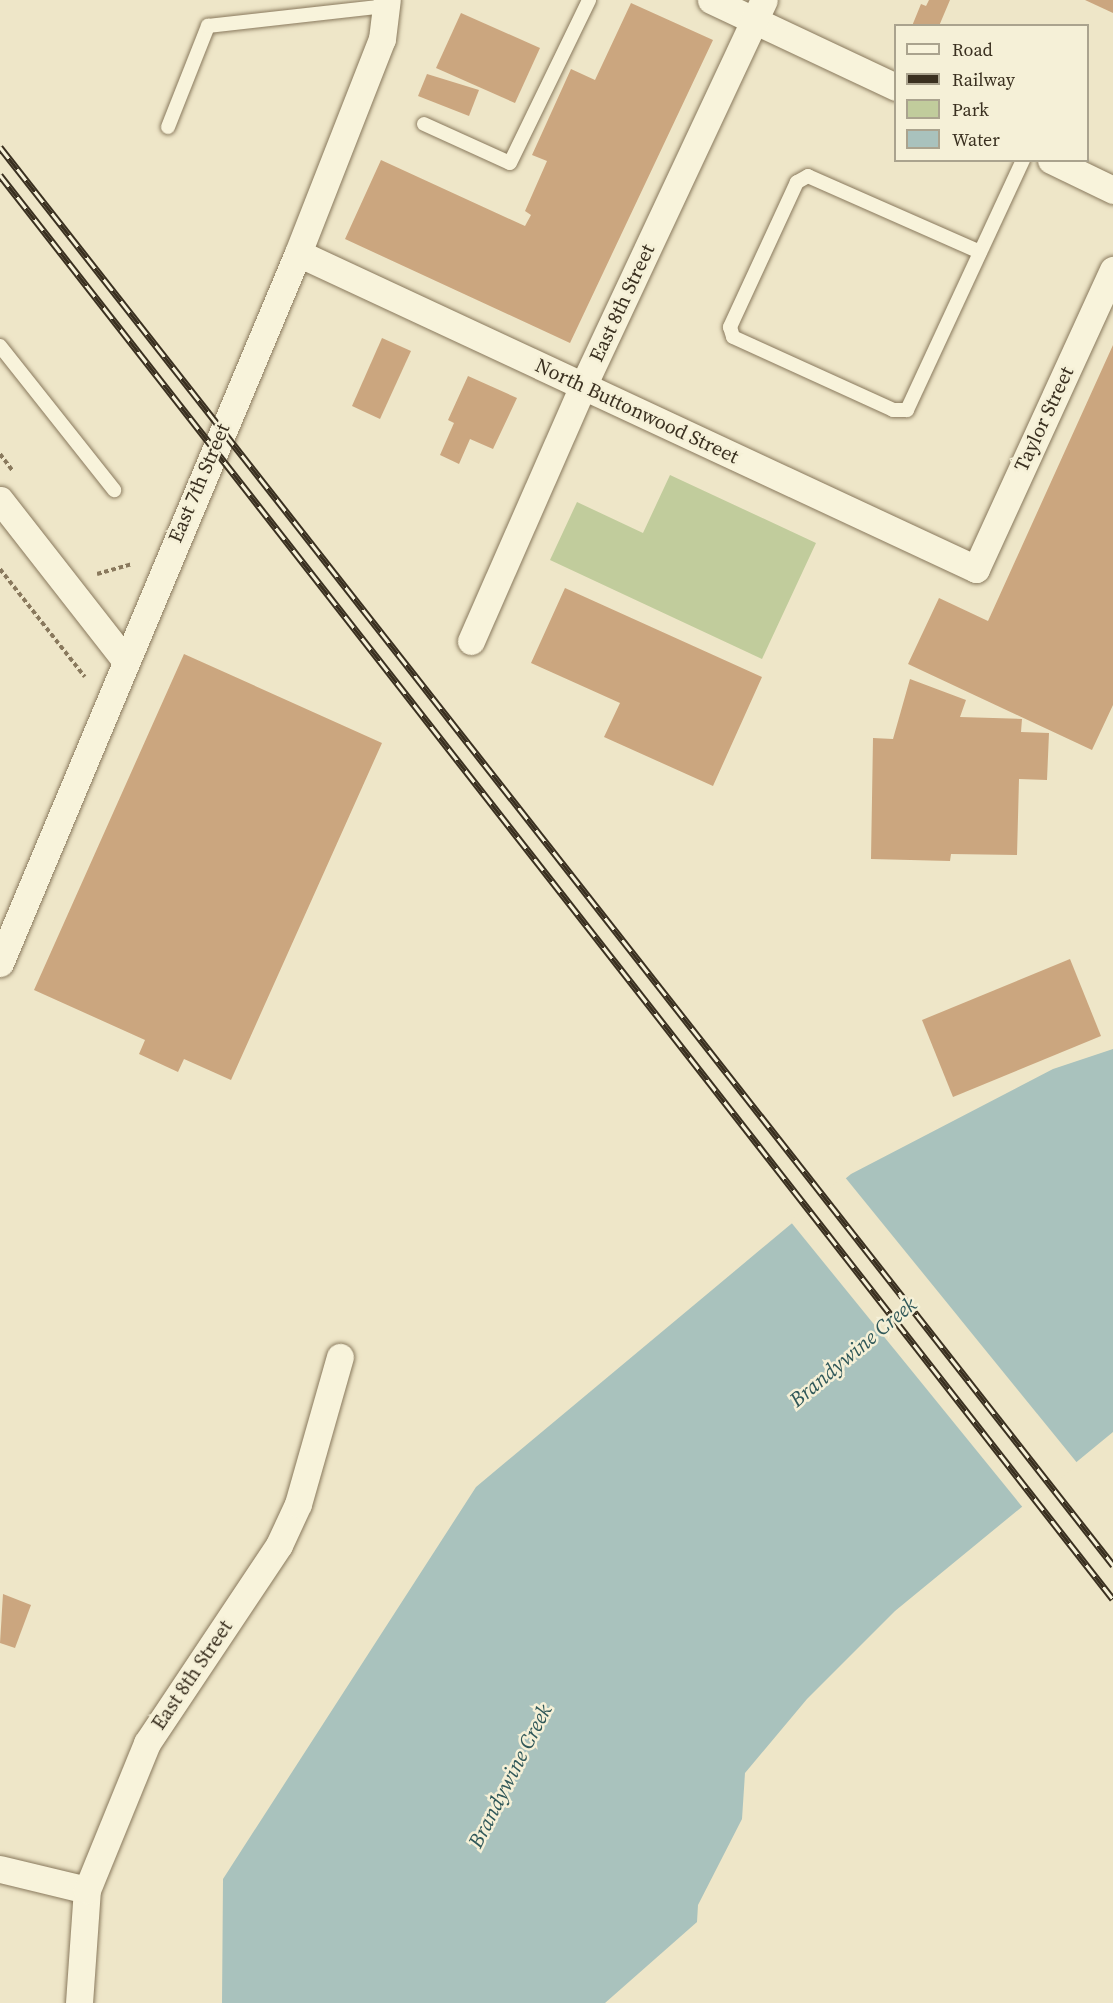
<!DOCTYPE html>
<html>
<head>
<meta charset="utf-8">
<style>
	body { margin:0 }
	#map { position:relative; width:1113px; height:2003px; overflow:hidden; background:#eee6c8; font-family:"Source Serif 4",serif }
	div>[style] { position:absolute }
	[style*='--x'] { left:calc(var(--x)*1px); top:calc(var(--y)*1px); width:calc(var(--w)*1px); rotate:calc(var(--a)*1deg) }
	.green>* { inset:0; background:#c1cc9c }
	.water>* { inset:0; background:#a9c2bd }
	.pier>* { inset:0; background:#eee6c8 }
	.building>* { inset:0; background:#cba67f }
	.path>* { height:4px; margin-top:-2px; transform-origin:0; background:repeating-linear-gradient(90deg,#89795d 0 4.5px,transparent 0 7.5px) }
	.roads { filter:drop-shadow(0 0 2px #89795d) drop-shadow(0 0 2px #89795d) }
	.lane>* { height:14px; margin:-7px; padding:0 7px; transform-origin:7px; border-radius:7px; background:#f8f3db }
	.street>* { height:27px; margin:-13.5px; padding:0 13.5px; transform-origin:13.5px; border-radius:13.5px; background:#f8f3db }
	.rail>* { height:7px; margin-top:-3.5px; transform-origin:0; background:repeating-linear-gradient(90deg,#f5f0d7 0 14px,#3a3020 0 28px); box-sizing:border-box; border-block:2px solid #3a3020 }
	span { translate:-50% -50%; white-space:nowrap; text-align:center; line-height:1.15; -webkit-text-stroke:5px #f5f0d7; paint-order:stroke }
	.street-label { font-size:20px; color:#3a3020 }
	.water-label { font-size:21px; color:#305859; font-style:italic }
	.legend { position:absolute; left:894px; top:24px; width:195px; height:138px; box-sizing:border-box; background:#f5f0d7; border:2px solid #aaa38e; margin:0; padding:8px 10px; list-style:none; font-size:18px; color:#3a3020 }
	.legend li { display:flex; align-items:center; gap:12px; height:30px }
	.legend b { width:30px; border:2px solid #aaa38e }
</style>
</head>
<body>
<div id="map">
	<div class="green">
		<i style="clip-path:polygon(670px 475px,816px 543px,762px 659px,550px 560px,577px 502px,643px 533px)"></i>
	</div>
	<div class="water">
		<i style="clip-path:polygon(1113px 1049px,1113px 1432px,895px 1611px,807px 1699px,745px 1773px,742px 1819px,698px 1905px,697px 1922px,605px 2003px,222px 2003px,223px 1879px,476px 1487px,851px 1174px,1053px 1069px)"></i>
	</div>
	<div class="pier">
		<i style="clip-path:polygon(844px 1176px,1078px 1464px,1024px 1509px,790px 1221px)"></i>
	</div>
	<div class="building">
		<i style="clip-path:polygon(929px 0,950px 0,939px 26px,912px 26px,921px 4px,926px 6px)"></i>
		<i style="clip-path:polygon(1085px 0,1113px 0,1113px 13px)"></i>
		<i style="clip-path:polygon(631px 3px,713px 40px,570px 343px,345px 239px,381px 160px,525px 226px,531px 215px,525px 211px,547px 161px,532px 155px,571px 69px,595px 80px)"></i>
		<i style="clip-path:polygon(461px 13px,540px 48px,515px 103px,436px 68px)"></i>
		<i style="clip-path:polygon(427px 74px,479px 90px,469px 116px,418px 96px)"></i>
		<i style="clip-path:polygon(382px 338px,411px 351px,380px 419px,352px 406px)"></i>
		<i style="clip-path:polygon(1113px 345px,1113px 705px,1092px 750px,908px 664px,939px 598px,988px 621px)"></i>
		<i style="clip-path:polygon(468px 376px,517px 398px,493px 449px,470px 439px,459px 464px,440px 455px,454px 423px,448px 420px)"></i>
		<i style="clip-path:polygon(565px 588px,762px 677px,713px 786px,604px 737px,620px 703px,531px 663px)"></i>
		<i style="clip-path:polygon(184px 654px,382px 743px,231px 1080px,184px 1059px,178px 1072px,139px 1054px,145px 1040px,34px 990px)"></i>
		<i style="clip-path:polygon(910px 679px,966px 700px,960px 717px,1022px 719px,1021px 732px,1049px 733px,1047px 780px,1019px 779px,1017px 855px,951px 854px,950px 861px,871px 859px,873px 738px,893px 739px)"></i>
		<i style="clip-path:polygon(1070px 959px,1101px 1036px,953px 1097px,922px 1020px)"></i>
		<i style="clip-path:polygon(3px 1594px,31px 1605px,15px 1648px,0 1643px)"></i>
	</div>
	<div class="path">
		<i style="--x:0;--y:454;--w:20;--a:53"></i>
		<i style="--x:0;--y:569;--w:137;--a:51.8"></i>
		<i style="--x:97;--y:574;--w:37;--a:-16"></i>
	</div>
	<div class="roads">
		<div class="lane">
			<i style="--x:424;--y:124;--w:94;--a:24.4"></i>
			<i style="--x:510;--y:163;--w:181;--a:-64.1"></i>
			<i style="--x:168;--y:127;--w:109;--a:-68.4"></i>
			<i style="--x:208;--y:26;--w:180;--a:-6.4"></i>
			<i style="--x:980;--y:252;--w:188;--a:-156.2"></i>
			<i style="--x:808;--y:176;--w:13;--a:151"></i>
			<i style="--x:797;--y:182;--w:160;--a:114.8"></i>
			<i style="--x:730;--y:327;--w:10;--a:73"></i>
			<i style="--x:733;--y:337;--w:176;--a:24.5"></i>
			<i style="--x:893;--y:410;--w:14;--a:0"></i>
			<i style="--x:907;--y:410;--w:276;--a:-65.1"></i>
			<i style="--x:0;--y:346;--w:184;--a:51.6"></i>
		</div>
		<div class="street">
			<i style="--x:711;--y:0;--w:204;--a:25.2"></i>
			<i style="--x:1051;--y:160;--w:69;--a:25.8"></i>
			<i style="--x:298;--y:253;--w:748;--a:24.99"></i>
			<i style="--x:976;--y:569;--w:329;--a:-65.4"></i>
			<i style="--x:0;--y:500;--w:204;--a:52"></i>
			<i style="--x:471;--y:641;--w:279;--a:-66.3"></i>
			<i style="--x:583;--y:386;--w:426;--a:-64.9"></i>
			<i style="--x:0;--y:963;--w:770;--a:-67.23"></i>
			<i style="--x:298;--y:253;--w:230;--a:-68.6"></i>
			<i style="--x:382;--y:39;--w:39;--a:-83"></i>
			<i style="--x:0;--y:1869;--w:89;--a:13.6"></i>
			<i style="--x:79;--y:2003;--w:113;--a:-86"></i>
			<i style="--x:87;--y:1890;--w:159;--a:-67.8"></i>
			<i style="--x:147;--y:1743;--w:238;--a:-56.3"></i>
			<i style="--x:279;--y:1545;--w:45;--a:-65.1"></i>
			<i style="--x:298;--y:1504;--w:153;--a:-74.1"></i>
		</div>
	</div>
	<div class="rail">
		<i style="--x:0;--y:147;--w:1803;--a:51.87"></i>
		<i style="--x:0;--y:175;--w:1807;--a:51.99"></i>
	</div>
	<div class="street-label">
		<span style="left:622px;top:303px;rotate:-65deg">East 8th Street</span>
		<span style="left:637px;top:411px;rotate:25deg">North Buttonwood Street</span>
		<span style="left:1044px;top:419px;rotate:-65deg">Taylor Street</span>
		<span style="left:199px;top:483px;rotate:-67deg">East 7th Street</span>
		<span style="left:192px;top:1675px;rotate:-56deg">East 8th Street</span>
	</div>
	<div class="water-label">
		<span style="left:853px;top:1352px;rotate:-40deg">Brandywine Creek</span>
		<span style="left:510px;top:1776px;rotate:-63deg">Brandywine Creek</span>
	</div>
	<ul class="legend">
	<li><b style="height:8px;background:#f8f3db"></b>Road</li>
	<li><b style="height:8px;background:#3a3020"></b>Railway</li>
	<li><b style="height:16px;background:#c1cc9c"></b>Park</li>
	<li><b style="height:16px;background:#a9c2bd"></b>Water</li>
	</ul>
</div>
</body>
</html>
